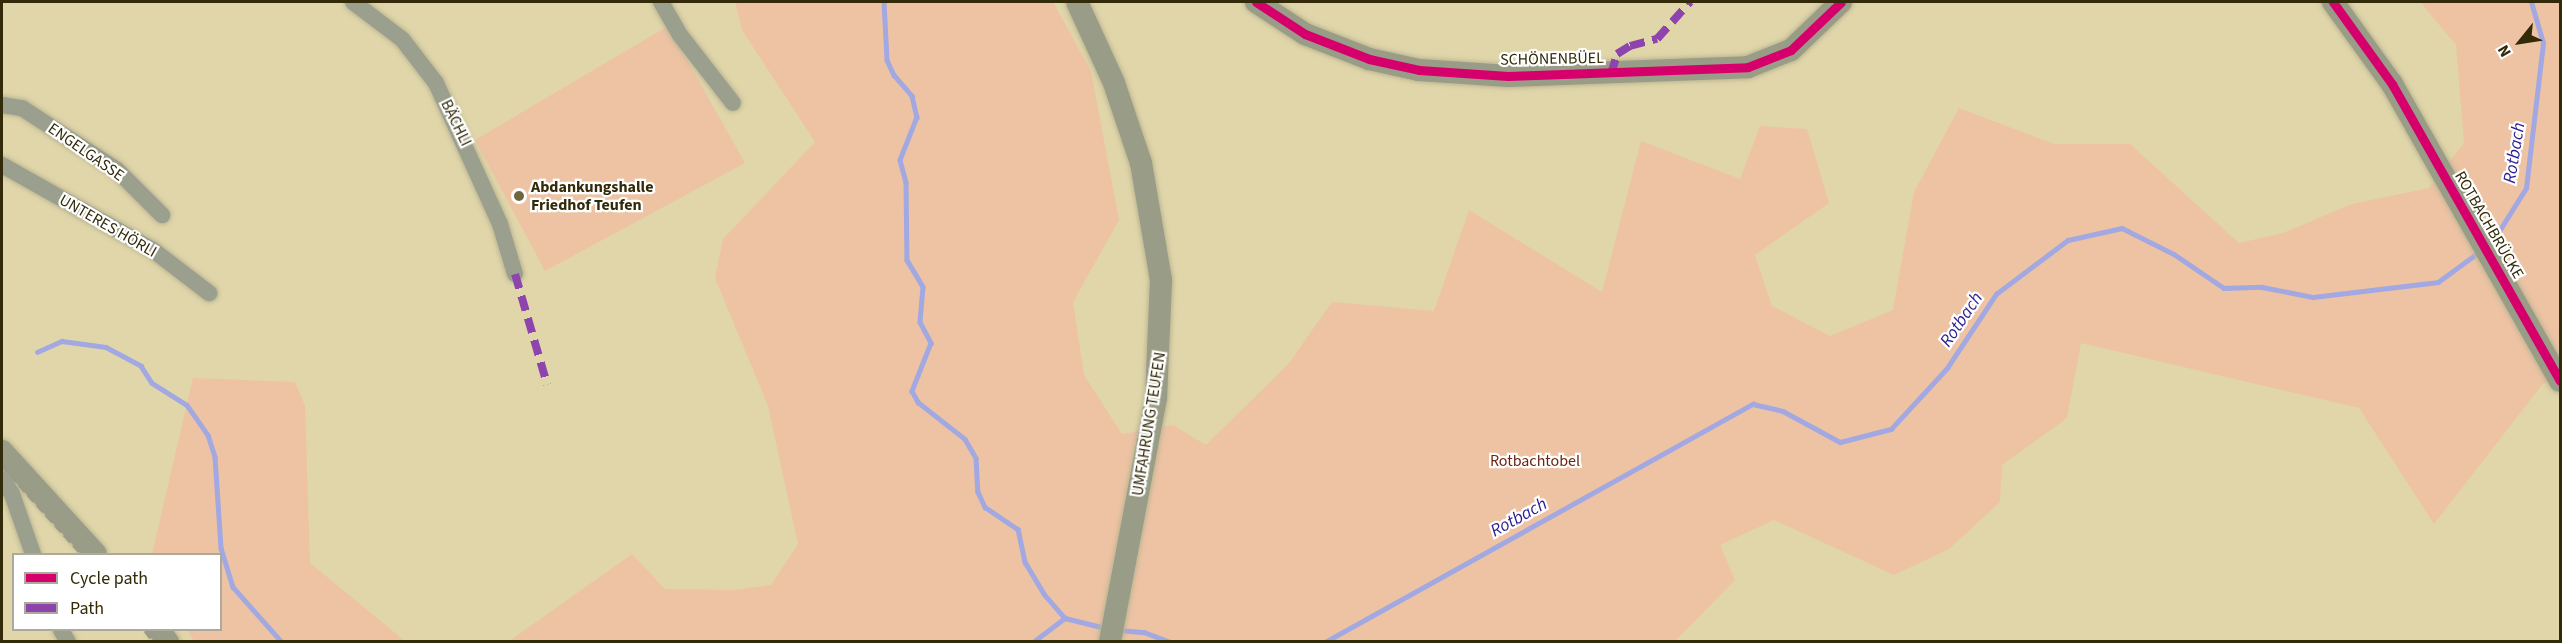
<!DOCTYPE html>
<html>
<head>
<meta charset="utf-8">
<style>
	body { margin:0 }
	#map { position:relative; width:2562px; height:643px; overflow:hidden; background:#e0d6aa; font-family:"Source Sans 3",sans-serif }
	div>[style] { position:absolute }
	[style*='--x'] { left:calc(var(--x)*1px); top:calc(var(--y)*1px); width:calc(var(--w)*1px); rotate:calc(var(--a)*1deg) }
	.green>* { inset:0; background:#edc3a4 }
	.stream>* { height:4.5px; margin:-2.25px; padding:0 2.25px; transform-origin:2.25px; border-radius:2.25px; background:#a2a8e1 }
	.roads { filter:drop-shadow(0 0 2px #bcb592) drop-shadow(0 0 2px #bcb592) }
	.street>* { height:16px; margin:-8px; padding:0 8px; transform-origin:8px; border-radius:8px; background:#9a9f8e }
	.secondary>* { height:22px; margin:-11px; padding:0 11px; transform-origin:11px; border-radius:11px; background:#999c86 }
	.rail>* { height:4.5px; margin-top:-2.25px; transform-origin:0; background:repeating-linear-gradient(90deg,#9a9b86 0 9px,transparent 0 13.5px) }
	.quiet>* { height:8px; margin-top:-4px; transform-origin:0; background:repeating-linear-gradient(90deg,#8e44ad 0 15px,transparent 0 23px) }
	.cycleway>* { height:9px; margin:-4.5px; padding:0 4.5px; transform-origin:4.5px; border-radius:4.5px; background:#d6006c }
	.dots>* { width:16px; height:16px; translate:-50% -50%; box-sizing:border-box; border:3px solid #fff; border-radius:50% }
	span { translate:-50% -50%; white-space:nowrap; text-align:center; line-height:1.15; -webkit-text-stroke:4.5px #fff; paint-order:stroke }
	.street-label { font-size:16px; color:#322a08 }
	.poi-label { font-size:16px; color:#322a08; font-weight:700 }
	.left { translate:0 -50%; text-align:left }
	.park-label { font-size:16px; color:#6c2510 }
	.water-label { font-size:18px; color:#2b1f92; font-style:italic }
	.frame { position:absolute; inset:0; border:3px solid #322a08; pointer-events:none }
	.legend { position:absolute; left:12px; top:553px; width:210px; height:78px; box-sizing:border-box; background:#fff; border:2px solid #adaa9c; margin:0; padding:8px 10px; list-style:none; font-size:18px; color:#322a08 }
	.legend li { display:flex; align-items:center; gap:12px; height:30px }
	.legend b { width:30px; border:2px solid #adaa9c }
	.north { position:absolute; left:2490px; top:12px; width:60px; height:60px; -webkit-text-stroke:4px #fff; paint-order:stroke; rotate:240deg; font-size:16px; font-weight:700; line-height:24px; text-align:center; color:#322a08 }
	.north::after { content:''; display:block; margin:auto; width:21px; height:27px; background:#322a08; clip-path:polygon(50% 0,100% 100%,50% 72%,0 100%) }
</style>
</head>
<body>
<div id="map">
	<div class="green">
		<i style="clip-path:polygon(735px 2px,1053px 2px,1091px 71px,1119px 220px,1073px 302px,1084px 375px,1122px 434px,1173px 425px,1206px 445px,1289px 363px,1332px 302px,1434px 311px,1469px 210px,1602px 292px,1641px 141px,1740px 179px,1760px 126px,1807px 129px,1829px 203px,1755px 255px,1772px 306px,1830px 336px,1893px 310px,1914px 192px,1959px 108px,2054px 144px,2130px 144px,2239px 243px,2283px 233px,2352px 204px,2429px 188px,2464px 143px,2456px 45px,2420px 2px,2560px 2px,2560px 373px,2542px 385px,2434px 524px,2359px 408px,2081px 343px,2067px 418px,2002px 465px,2000px 502px,1949px 549px,1894px 575px,1774px 520px,1720px 545px,1735px 580px,1675px 641px,508px 642px,632px 554px,665px 589px,733px 590px,771px 585px,798px 544px,768px 406px,715px 278px,723px 239px,815px 142px,742px 30px)"></i>
		<i style="clip-path:polygon(668px 26px,745px 163px,545px 271px,475px 140px)"></i>
		<i style="clip-path:polygon(193px 378px,295px 382px,305px 406px,310px 563px,405px 641px,194px 641px,187px 630px,220px 630px,220px 554px,152px 554px)"></i>
	</div>
	<div class="stream">
		<i style="--x:884;--y:2;--w:58;--a:87"></i>
		<i style="--x:887;--y:60;--w:17;--a:65"></i>
		<i style="--x:894;--y:75;--w:28;--a:49"></i>
		<i style="--x:912;--y:96;--w:22;--a:77"></i>
		<i style="--x:917;--y:117;--w:46;--a:111.6"></i>
		<i style="--x:900;--y:160;--w:23;--a:75"></i>
		<i style="--x:906;--y:182;--w:78;--a:89.3"></i>
		<i style="--x:907;--y:260;--w:31;--a:59"></i>
		<i style="--x:923;--y:287;--w:35;--a:95"></i>
		<i style="--x:920;--y:322;--w:24;--a:62"></i>
		<i style="--x:931;--y:343;--w:52;--a:111.6"></i>
		<i style="--x:912;--y:391;--w:13;--a:61"></i>
		<i style="--x:918;--y:402;--w:60;--a:38.2"></i>
		<i style="--x:965;--y:439;--w:22;--a:60"></i>
		<i style="--x:976;--y:458;--w:34;--a:87"></i>
		<i style="--x:978;--y:492;--w:17;--a:65"></i>
		<i style="--x:985;--y:507;--w:40;--a:34"></i>
		<i style="--x:1018;--y:529;--w:34;--a:78"></i>
		<i style="--x:1025;--y:562;--w:37;--a:59"></i>
		<i style="--x:1044;--y:594;--w:32;--a:49"></i>
		<i style="--x:2491;--y:244;--w:66;--a:-58"></i>
		<i style="--x:2526;--y:188;--w:146;--a:-83.3"></i>
		<i style="--x:2543;--y:43;--w:43;--a:-106.3"></i>
		<i style="--x:37;--y:352;--w:27;--a:-24"></i>
		<i style="--x:62;--y:341;--w:44;--a:7.8"></i>
		<i style="--x:106;--y:347;--w:40;--a:28"></i>
		<i style="--x:141;--y:366;--w:20;--a:57"></i>
		<i style="--x:152;--y:383;--w:41;--a:32.2"></i>
		<i style="--x:187;--y:405;--w:37;--a:55"></i>
		<i style="--x:208;--y:435;--w:23;--a:72"></i>
		<i style="--x:215;--y:457;--w:91;--a:86.2"></i>
		<i style="--x:221;--y:548;--w:41;--a:72.9"></i>
		<i style="--x:233;--y:587;--w:74;--a:48.3"></i>
		<i style="--x:1119;--y:630;--w:25;--a:5"></i>
		<i style="--x:1144;--y:632;--w:28;--a:21"></i>
		<i style="--x:1033;--y:642;--w:40;--a:-37"></i>
		<i style="--x:1065;--y:618;--w:41;--a:14"></i>
		<i style="--x:1325;--y:642;--w:490;--a:-29.1"></i>
		<i style="--x:1753;--y:404;--w:31;--a:13"></i>
		<i style="--x:1783;--y:411;--w:65;--a:28.5"></i>
		<i style="--x:1840;--y:442;--w:53;--a:-14.3"></i>
		<i style="--x:1891;--y:429;--w:83;--a:-47.4"></i>
		<i style="--x:1947;--y:368;--w:89;--a:-56.5"></i>
		<i style="--x:1996;--y:294;--w:90;--a:-36.9"></i>
		<i style="--x:2068;--y:240;--w:55;--a:-12.5"></i>
		<i style="--x:2122;--y:228;--w:58;--a:26.6"></i>
		<i style="--x:2174;--y:254;--w:60;--a:34.2"></i>
		<i style="--x:2224;--y:288;--w:38;--a:-2"></i>
		<i style="--x:2262;--y:287;--w:52;--a:11.1"></i>
		<i style="--x:2313;--y:297;--w:126;--a:-6.8"></i>
		<i style="--x:2438;--y:282;--w:51;--a:-36.2"></i>
	</div>
	<div class="roads">
		<div class="street">
			<i style="--x:353;--y:2;--w:61;--a:37.1"></i>
			<i style="--x:402;--y:39;--w:56;--a:52.3"></i>
			<i style="--x:436;--y:83;--w:155;--a:65.6"></i>
			<i style="--x:500;--y:224;--w:52;--a:73.3"></i>
			<i style="--x:661;--y:2;--w:38;--a:60"></i>
			<i style="--x:680;--y:35;--w:86;--a:52.1"></i>
			<i style="--x:2;--y:105;--w:20;--a:9"></i>
			<i style="--x:22;--y:108;--w:113;--a:33.1"></i>
			<i style="--x:117;--y:170;--w:64;--a:45"></i>
			<i style="--x:2;--y:165;--w:173;--a:29.4"></i>
			<i style="--x:153;--y:250;--w:71;--a:37.5"></i>
			<i style="--x:2;--y:479;--w:18;--a:56"></i>
			<i style="--x:12;--y:494;--w:64;--a:70.7"></i>
			<i style="--x:61;--y:630;--w:14;--a:60"></i>
		</div>
		<div class="secondary">
			<i style="--x:1077;--y:2;--w:89;--a:65.4"></i>
			<i style="--x:1114;--y:83;--w:84;--a:71.4"></i>
			<i style="--x:1141;--y:163;--w:119;--a:80.3"></i>
			<i style="--x:1161;--y:280;--w:118;--a:92.4"></i>
			<i style="--x:1156;--y:398;--w:248;--a:100.7"></i>
			<i style="--x:1256;--y:2;--w:59;--a:33.1"></i>
			<i style="--x:1305;--y:34;--w:69;--a:21.3"></i>
			<i style="--x:1369;--y:59;--w:51;--a:12.4"></i>
			<i style="--x:1419;--y:70;--w:89;--a:3.9"></i>
			<i style="--x:1508;--y:76;--w:240;--a:-2.1"></i>
			<i style="--x:1748;--y:67;--w:46;--a:-21.6"></i>
			<i style="--x:1791;--y:50;--w:69;--a:-43.8"></i>
			<i style="--x:2333;--y:2;--w:101;--a:54.3"></i>
			<i style="--x:2392;--y:84;--w:341;--a:60.5"></i>
			<i style="--x:2;--y:451;--w:139;--a:47.6"></i>
			<i style="--x:159;--y:630;--w:15;--a:53"></i>
		</div>
	</div>
	<div class="rail">
		<i style="--x:2;--y:464;--w:121;--a:48"></i>
		<i style="--x:146;--y:630;--w:15;--a:53"></i>
	</div>
	<div class="quiet">
		<i style="--x:1611;--y:74;--w:21;--a:-73"></i>
		<i style="--x:1617;--y:54;--w:15;--a:-32"></i>
		<i style="--x:1630;--y:46;--w:28;--a:-15"></i>
		<i style="--x:1657;--y:39;--w:50;--a:-48.3"></i>
		<i style="--x:515;--y:274;--w:115;--a:73.8"></i>
	</div>
	<div class="cycleway">
		<i style="--x:1256;--y:2;--w:59;--a:33.1"></i>
		<i style="--x:1305;--y:34;--w:69;--a:21.3"></i>
		<i style="--x:1369;--y:59;--w:51;--a:12.4"></i>
		<i style="--x:1419;--y:70;--w:89;--a:3.9"></i>
		<i style="--x:1508;--y:76;--w:240;--a:-2.1"></i>
		<i style="--x:1748;--y:67;--w:46;--a:-21.6"></i>
		<i style="--x:1791;--y:50;--w:69;--a:-43.8"></i>
		<i style="--x:2333;--y:2;--w:101;--a:54.3"></i>
		<i style="--x:2392;--y:84;--w:341;--a:60.5"></i>
	</div>
	<div class="dots">
		<i style="left:519px;top:196px;background:#6f6641"></i>
	</div>
	<div class="street-label">
		<span style="left:1552px;top:59px;rotate:-1deg">SCHÖNENBÜEL</span>
		<span style="left:456px;top:123px;rotate:64deg">BÄCHLI</span>
		<span style="left:86px;top:152px;rotate:35deg">ENGELGASSE</span>
		<span style="left:2489px;top:225px;rotate:60deg">ROTBACHBRÜCKE</span>
		<span style="left:108px;top:226px;rotate:30deg">UNTERES HÖRLI</span>
		<span style="left:1149px;top:424px;rotate:-81deg">UMFAHRUNG TEUFEN</span>
	</div>
	<div class="poi-label">
		<span class="left" style="left:531px;top:196px">Abdankungshalle<br>Friedhof Teufen</span>
	</div>
	<div class="park-label">
		<span style="left:1535px;top:461px">Rotbachtobel</span>
	</div>
	<div class="water-label">
		<span style="left:2515px;top:153px;rotate:-81deg">Rotbach</span>
		<span style="left:1962px;top:320px;rotate:-56deg">Rotbach</span>
		<span style="left:1519px;top:518px;rotate:-29deg">Rotbach</span>
	</div>
	<div class="frame"></div>
	<ul class="legend">
	<li><b style="height:8px;background:#d6006c"></b>Cycle path</li>
	<li><b style="height:8px;background:#8e44ad"></b>Path</li>
	</ul>
	<div class="north">N</div>
</div>
</body>
</html>
